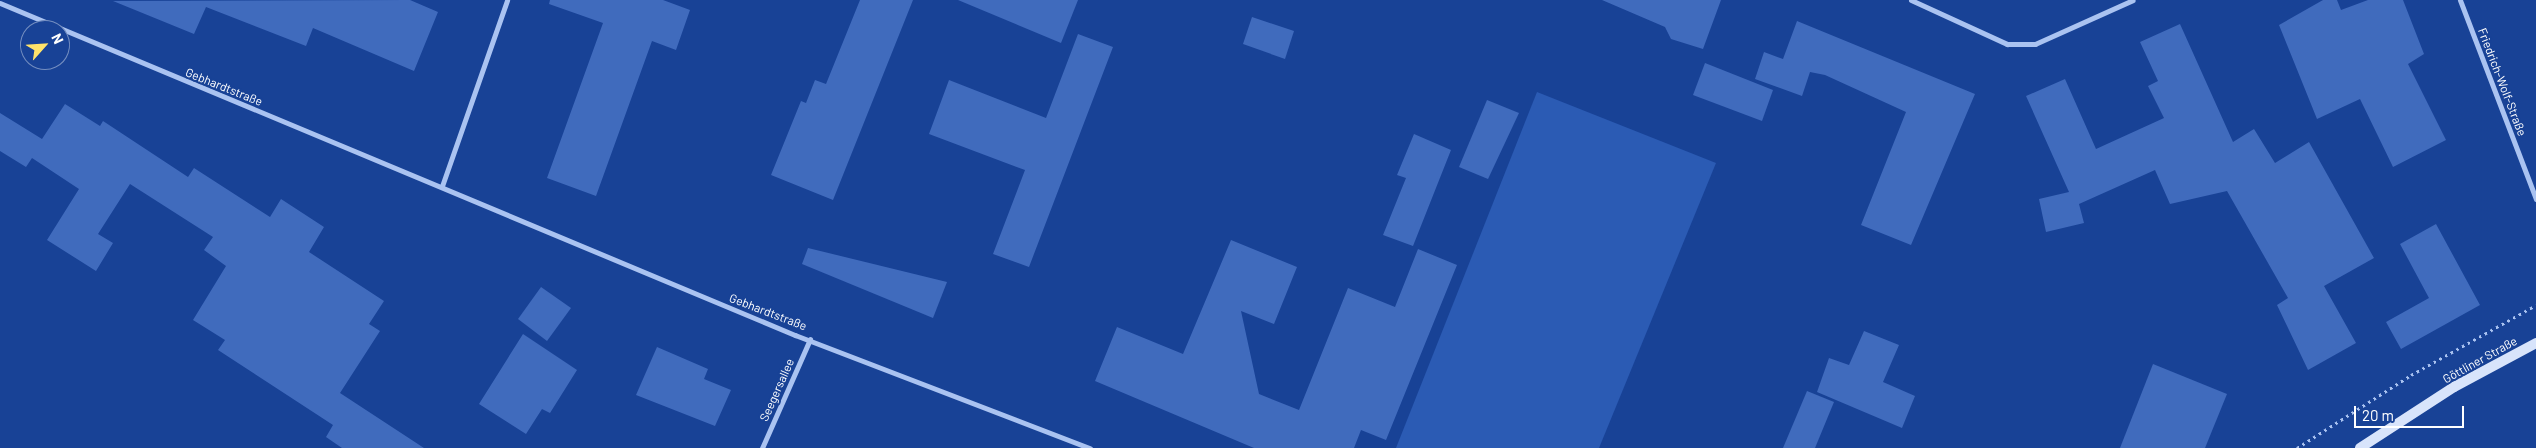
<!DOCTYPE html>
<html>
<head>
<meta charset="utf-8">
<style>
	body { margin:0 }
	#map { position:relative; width:2536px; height:448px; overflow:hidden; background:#184296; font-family:Barlow,sans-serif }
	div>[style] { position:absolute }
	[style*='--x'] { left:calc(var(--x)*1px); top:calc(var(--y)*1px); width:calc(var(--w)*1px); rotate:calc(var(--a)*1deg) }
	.green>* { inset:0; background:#2b5bb4 }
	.building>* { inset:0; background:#406bbd }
	.path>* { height:3px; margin-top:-1.5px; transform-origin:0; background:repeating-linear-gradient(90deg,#aac3f1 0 2.5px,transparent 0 6.5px) }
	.street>* { height:5px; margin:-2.5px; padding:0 2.5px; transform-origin:2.5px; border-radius:2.5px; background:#aac3f1 }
	.secondary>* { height:10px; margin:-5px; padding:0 5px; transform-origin:5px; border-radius:5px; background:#d8e4fb }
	span { translate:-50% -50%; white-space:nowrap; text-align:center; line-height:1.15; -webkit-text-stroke:4px #184296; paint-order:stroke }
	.street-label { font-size:12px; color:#fff }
	.north { position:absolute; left:20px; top:20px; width:50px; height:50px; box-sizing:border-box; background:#184296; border:1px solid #748ec0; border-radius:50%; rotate:64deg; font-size:14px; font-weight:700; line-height:20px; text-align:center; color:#fff }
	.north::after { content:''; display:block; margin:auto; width:18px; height:22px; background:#ffe36a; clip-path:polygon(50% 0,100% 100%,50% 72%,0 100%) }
	.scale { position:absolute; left:2354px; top:406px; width:110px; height:22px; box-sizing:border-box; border:2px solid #fff; border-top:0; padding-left:6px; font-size:15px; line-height:18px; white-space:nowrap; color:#fff; -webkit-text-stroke:4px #184296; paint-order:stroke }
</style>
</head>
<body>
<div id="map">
	<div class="green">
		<i style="clip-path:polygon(1537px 92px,1716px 163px,1599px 448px,1396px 448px)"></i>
	</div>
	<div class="building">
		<i style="clip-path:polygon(410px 0,438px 12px,414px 71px,313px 28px,306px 46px,206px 7px,194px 34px,113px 1px)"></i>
		<i style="clip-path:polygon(550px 0,663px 0,690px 10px,676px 50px,652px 41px,596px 196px,547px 178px,603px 23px,549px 4px)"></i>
		<i style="clip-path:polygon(860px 0,913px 0,833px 200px,771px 175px,801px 101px,806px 103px,815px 80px,826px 84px)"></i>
		<i style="clip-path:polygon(958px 0,1078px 0,1061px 43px)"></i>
		<i style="clip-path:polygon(1602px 0,1721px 0,1703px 49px,1671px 39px,1665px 27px)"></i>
		<i style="clip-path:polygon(2323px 0,2337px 0,2341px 10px,2368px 0,2403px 0,2424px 54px,2408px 64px,2446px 140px,2393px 167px,2360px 99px,2317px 119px,2279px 25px)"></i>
		<i style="clip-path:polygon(1252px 17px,1294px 31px,1285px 59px,1243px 44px)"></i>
		<i style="clip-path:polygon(1797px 21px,1975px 94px,1911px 245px,1861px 225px,1906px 112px,1825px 75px,1810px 72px,1802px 96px,1755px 79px,1764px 52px,1783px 59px)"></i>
		<i style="clip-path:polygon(2180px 24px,2233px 142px,2254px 129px,2275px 163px,2309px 142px,2374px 258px,2324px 286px,2356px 343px,2308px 370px,2277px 305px,2288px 298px,2227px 191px,2170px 204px,2155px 170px,2079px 204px,2084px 223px,2046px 232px,2039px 199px,2069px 192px,2026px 96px,2065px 79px,2096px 149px,2164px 118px,2148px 86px,2158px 81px,2140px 42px)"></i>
		<i style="clip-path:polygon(1078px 34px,1113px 47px,1029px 267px,993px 254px,1025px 170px,929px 134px,949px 80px,1046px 118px)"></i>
		<i style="clip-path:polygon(1705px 63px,1773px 90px,1762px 121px,1693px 95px)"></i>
		<i style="clip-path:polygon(1487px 100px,1519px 113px,1488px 179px,1459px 167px)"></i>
		<i style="clip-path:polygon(65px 104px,100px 126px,103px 121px,188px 177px,194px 168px,270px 217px,281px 199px,324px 227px,309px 252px,384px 301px,369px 324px,380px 331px,340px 393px,424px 448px,342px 448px,326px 437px,333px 425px,218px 350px,225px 340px,193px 320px,226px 266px,204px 250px,213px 237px,130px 184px,98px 234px,113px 243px,96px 271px,47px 240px,79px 189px,32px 158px,26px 167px,0 151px,0 113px,42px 139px)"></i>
		<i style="clip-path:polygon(1414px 134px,1451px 150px,1413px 246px,1383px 235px,1406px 178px,1397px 175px)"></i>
		<i style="clip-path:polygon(2436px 224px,2480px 305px,2401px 349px,2386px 322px,2429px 298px,2400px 244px)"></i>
		<i style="clip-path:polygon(1231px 240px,1297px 267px,1274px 324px,1241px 311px,1259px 394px,1299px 410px,1348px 288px,1395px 307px,1418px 249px,1457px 265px,1386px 440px,1361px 430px,1354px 448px,1254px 448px,1095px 381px,1117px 327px,1183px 354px)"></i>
		<i style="clip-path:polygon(808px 248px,947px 282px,933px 318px,802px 264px)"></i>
		<i style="clip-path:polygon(541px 287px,571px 308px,547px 341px,518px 319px)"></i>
		<i style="clip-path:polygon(1864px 331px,1899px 345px,1883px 382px,1915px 396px,1902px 428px,1817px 392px,1829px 358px,1849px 365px)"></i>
		<i style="clip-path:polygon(523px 334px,577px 370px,550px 413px,542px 409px,526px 434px,479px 404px)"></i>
		<i style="clip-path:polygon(657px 347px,708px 369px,704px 379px,731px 390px,715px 426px,636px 395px)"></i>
		<i style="clip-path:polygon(2153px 364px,2227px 394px,2205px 448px,2120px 448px)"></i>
		<i style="clip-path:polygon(1807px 391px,1834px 402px,1815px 448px,1783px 448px)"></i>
	</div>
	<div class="path">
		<i style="--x:2297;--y:448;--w:135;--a:-32.6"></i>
		<i style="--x:2411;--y:375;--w:143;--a:-29.2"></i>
	</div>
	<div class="street">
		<i style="--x:1911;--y:0;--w:106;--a:24.6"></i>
		<i style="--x:2007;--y:44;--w:28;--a:0"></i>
		<i style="--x:2035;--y:44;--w:107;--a:-24.2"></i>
		<i style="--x:2460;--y:0;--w:213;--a:69.1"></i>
		<i style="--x:0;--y:3;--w:862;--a:22.67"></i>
		<i style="--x:795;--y:335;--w:316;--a:21"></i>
		<i style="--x:442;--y:186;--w:197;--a:-70.7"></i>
		<i style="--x:762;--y:448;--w:119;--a:-66.2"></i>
	</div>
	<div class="secondary">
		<i style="--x:2360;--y:448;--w:112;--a:-33"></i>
		<i style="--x:2454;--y:387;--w:93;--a:-28.2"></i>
	</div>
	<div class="street-label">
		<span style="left:2502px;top:82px;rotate:69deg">Friedrich-Wolf-Straße</span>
		<span style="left:224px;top:87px;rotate:22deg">Gebhardtstraße</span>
		<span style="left:768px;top:312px;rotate:21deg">Gebhardtstraße</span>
		<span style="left:2480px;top:360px;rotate:-29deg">Göttliner Straße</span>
		<span style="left:777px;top:390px;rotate:-66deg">Seegersallee</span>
	</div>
	<div class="north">N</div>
	<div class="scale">20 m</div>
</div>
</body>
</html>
